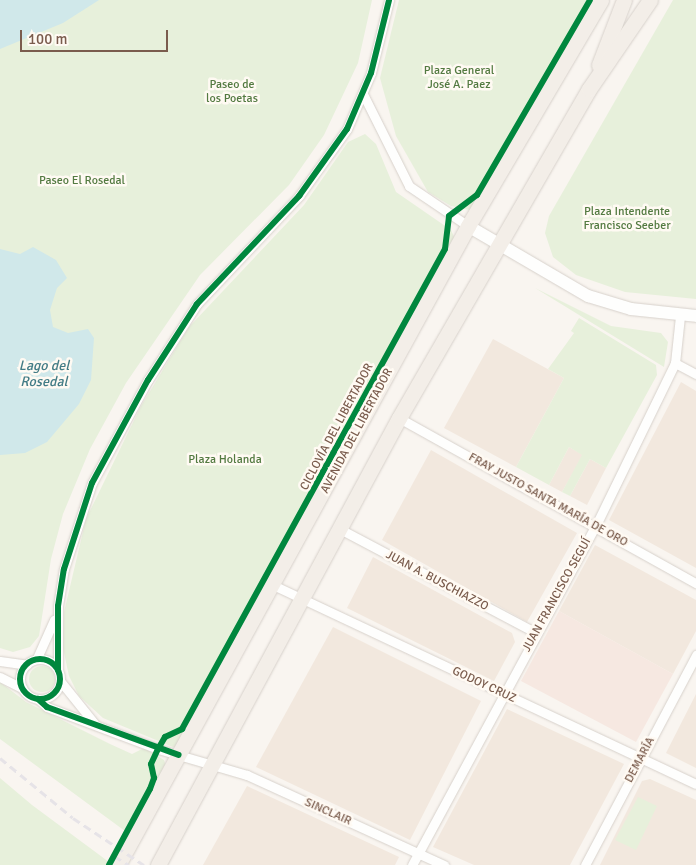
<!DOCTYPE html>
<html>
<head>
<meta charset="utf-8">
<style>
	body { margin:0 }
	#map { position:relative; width:696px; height:865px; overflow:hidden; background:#f9f5f0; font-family:Signika,sans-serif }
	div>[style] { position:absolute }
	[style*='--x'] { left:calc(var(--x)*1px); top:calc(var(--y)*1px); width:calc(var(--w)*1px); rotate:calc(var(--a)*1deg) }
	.residential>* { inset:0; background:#f2e8de }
	.commercial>* { inset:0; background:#f6e8e1 }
	.green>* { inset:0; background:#e7f0db }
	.round { border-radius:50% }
	.water>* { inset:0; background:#d0e8ea }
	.roads { filter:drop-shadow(0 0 1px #d7d1cb) drop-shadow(0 0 1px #d7d1cb) }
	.minor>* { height:9px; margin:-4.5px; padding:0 4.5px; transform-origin:4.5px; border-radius:4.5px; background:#fefefd }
	.minor>.ring { margin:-4.5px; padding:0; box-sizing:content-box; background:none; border:9px solid #fefefd; border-radius:50% }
	.secondary>* { height:12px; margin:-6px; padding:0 6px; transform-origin:6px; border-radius:6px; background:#fefefd }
	.primary>* { height:15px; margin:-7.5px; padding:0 7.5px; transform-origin:7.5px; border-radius:7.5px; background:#f3eee8 }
	.rail>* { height:3px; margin-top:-1.5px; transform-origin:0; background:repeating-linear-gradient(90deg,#e6e3e7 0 8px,transparent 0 13px) }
	.cycleway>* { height:6px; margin:-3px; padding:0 3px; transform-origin:3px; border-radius:3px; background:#00873e }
	.cycleway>.ring { margin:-3px; padding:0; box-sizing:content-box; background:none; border:6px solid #00873e; border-radius:50% }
	span { translate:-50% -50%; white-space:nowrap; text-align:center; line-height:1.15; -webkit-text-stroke:5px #fffaf3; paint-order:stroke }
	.park-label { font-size:12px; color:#537a41 }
	.street-label { font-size:12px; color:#7a5c4d }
	.water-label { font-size:14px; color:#437c86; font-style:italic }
	.scale { position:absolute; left:20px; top:30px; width:148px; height:22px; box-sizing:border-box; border:2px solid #7a5c4d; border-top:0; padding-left:6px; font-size:15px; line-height:18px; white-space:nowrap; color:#7a5c4d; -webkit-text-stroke:4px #fffaf3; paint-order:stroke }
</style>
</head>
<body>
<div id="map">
	<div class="residential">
		<i style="clip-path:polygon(493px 339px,564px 378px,516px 467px,444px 428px)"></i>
		<i style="clip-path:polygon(681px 382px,696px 391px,696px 568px,609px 520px)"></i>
		<i style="clip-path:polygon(569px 447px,583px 455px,562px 492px,549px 485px)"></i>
		<i style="clip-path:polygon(431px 450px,577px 533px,527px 622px,382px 540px)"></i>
		<i style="clip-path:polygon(590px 459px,606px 468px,587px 505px,570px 496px)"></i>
		<i style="clip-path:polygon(595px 545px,696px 600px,696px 631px,673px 674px,559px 611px)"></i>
		<i style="clip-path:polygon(373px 557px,512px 633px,515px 642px,494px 681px,347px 608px)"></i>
		<i style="clip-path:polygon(333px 627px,481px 701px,410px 840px,256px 767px)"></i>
		<i style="clip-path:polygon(696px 694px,696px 768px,666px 753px)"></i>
		<i style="clip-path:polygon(507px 709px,624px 764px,570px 865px,474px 865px,433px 847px)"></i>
		<i style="clip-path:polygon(650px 779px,696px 800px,696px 865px,600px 865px,642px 781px)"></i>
		<i style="clip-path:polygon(247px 786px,399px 857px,395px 865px,203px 865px)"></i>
	</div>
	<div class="commercial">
		<i style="clip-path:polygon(559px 611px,673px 674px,636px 742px,521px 681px)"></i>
	</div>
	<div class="green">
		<i style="clip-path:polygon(0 0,372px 0,358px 63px,324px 135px,289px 185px,200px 275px,126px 383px,90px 449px,63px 514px,51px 559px,39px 636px,30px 647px,13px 652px,0 648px)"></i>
		<i style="clip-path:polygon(399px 0,597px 0,470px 210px,451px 206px,428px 192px,396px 136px,380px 78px)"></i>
		<i style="clip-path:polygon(673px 0,696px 0,696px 299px,625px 292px,576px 275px,553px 257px,545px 233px,549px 216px)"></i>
		<i style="clip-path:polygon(365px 134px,376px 144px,396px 192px,451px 230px,455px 239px,179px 746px,173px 747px,103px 718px,79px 696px,69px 676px,63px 648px,64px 612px,86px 519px,141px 406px,189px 327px,304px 205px,348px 142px)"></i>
		<i style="clip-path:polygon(535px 288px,611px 326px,661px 333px,668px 342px,664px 367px)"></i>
		<i style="clip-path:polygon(579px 318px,656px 365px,657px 375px,606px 468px,590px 459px,570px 496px,562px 492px,582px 455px,569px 447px,549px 485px,516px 467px,564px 378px,548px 369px,574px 333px,571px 331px)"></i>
		<i class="round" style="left:29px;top:666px;width:26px;height:26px"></i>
		<i style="clip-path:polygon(0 682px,26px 702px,110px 744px,132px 754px,144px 748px,164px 760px,166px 766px,129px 834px,0 739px)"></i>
		<i style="clip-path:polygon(0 778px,32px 805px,113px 865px,0 865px)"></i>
		<i style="clip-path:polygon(638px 797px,657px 806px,636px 850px,615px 840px)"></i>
	</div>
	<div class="water">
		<i style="clip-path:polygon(0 0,99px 0,63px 23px,0 49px)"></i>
		<i style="clip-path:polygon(33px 247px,56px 260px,67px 278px,57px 288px,50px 310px,53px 327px,68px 333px,88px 329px,94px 338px,91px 380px,79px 404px,47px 442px,25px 453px,0 455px,0 249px,20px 254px)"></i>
	</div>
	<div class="roads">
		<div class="minor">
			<i style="--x:363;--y:94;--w:103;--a:63.4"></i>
			<i style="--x:409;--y:186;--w:71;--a:34.1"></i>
			<i style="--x:675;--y:363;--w:24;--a:28"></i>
			<i style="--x:399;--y:418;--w:340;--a:29.1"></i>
			<i style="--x:338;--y:528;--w:224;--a:27.9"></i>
			<i style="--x:273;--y:585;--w:467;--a:25.2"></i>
			<i style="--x:37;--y:658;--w:42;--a:-65.9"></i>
			<i class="ring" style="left:20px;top:659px;width:31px;height:31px"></i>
			<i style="--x:0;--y:661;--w:27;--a:8"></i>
			<i style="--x:58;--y:670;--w:64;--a:-90"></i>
			<i style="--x:58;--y:606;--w:37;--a:-81"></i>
			<i style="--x:64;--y:569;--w:90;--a:-72"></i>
			<i style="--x:92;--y:483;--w:117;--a:-61.5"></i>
			<i style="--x:148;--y:380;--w:90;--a:-57.2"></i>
			<i style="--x:197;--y:304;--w:149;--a:-46.6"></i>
			<i style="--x:299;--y:196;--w:82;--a:-54.4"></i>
			<i style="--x:347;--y:129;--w:61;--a:-66.8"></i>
			<i style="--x:371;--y:73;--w:75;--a:-76.1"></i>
			<i style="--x:0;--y:677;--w:25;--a:27"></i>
			<i style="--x:61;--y:682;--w:53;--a:51.2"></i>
			<i style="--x:38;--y:699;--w:12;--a:42"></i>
			<i style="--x:47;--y:707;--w:119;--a:20.7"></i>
			<i style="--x:158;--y:749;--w:93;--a:16.3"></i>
			<i style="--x:247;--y:775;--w:217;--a:24.6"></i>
			<i style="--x:412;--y:865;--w:387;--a:-61.6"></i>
			<i style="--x:596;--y:525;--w:180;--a:-64"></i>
			<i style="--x:675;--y:363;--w:47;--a:-83.9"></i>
			<i style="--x:585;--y:865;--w:238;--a:-62.1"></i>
		</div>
		<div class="secondary">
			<i style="--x:468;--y:226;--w:139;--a:30.3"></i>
			<i style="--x:588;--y:296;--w:45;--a:16.8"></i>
			<i style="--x:631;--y:309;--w:65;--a:6.1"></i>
		</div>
		<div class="primary">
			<i style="--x:599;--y:65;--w:70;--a:-69"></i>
			<i style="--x:118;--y:865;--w:729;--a:-61.29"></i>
			<i style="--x:468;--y:226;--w:262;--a:-59.5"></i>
			<i style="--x:158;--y:865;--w:508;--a:-61.67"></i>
			<i style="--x:399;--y:418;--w:380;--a:-60"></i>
			<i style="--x:589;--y:89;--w:108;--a:-55.6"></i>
		</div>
	</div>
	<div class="rail">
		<i style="--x:0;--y:758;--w:94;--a:39.4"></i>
		<i style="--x:73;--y:818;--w:85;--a:33.5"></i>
		<i style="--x:114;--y:856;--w:17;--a:31"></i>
	</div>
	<div class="cycleway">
		<i class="ring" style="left:20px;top:659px;width:34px;height:34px"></i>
		<i style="--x:58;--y:670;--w:64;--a:-90"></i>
		<i style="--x:58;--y:606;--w:37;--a:-81"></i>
		<i style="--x:64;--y:569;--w:90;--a:-72"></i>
		<i style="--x:92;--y:483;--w:117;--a:-61.5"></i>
		<i style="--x:148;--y:380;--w:90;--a:-57.2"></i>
		<i style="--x:197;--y:304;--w:149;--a:-46.6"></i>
		<i style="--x:299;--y:196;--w:82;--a:-54.4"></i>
		<i style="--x:347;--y:129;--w:61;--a:-66.8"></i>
		<i style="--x:371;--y:73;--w:75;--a:-76.1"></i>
		<i style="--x:38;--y:699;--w:12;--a:42"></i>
		<i style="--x:47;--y:707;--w:140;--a:20"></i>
		<i style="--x:109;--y:865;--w:86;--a:-61.7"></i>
		<i style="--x:150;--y:789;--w:12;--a:-70"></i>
		<i style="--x:154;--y:778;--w:14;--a:-102"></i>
		<i style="--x:151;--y:764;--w:17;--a:-65"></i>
		<i style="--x:158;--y:749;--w:14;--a:-60"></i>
		<i style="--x:165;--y:737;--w:19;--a:-25"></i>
		<i style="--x:182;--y:729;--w:547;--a:-61.28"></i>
		<i style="--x:445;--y:249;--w:33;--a:-83"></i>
		<i style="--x:449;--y:216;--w:35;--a:-37"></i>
		<i style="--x:477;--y:195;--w:225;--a:-59.9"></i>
	</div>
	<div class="park-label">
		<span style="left:459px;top:78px">Plaza General<br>José A. Paez</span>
		<span style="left:232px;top:92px">Paseo de<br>los Poetas</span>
		<span style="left:82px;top:181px">Paseo El Rosedal</span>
		<span style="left:627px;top:219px">Plaza Intendente<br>Francisco Seeber</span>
		<span style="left:225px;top:460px">Plaza Holanda</span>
	</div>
	<div class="street-label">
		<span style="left:337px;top:427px;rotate:-62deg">CICLOVÍA DEL LIBERTADOR</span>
		<span style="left:357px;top:431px;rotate:-62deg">AVENIDA DEL LIBERTADOR</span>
		<span style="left:548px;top:500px;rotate:29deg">FRAY JUSTO SANTA MARÍA DE ORO</span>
		<span style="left:437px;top:581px;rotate:28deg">JUAN A. BUSCHIAZZO</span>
		<span style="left:557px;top:595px;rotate:-61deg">JUAN FRANCISCO SEGUÍ</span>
		<span style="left:484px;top:685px;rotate:25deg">GODOY CRUZ</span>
		<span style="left:640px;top:760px;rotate:-62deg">DEMARÍA</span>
		<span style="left:328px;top:812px;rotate:24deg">SINCLAIR</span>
	</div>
	<div class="water-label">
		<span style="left:44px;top:374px">Lago del<br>Rosedal</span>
	</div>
	<div class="scale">100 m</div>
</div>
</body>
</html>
